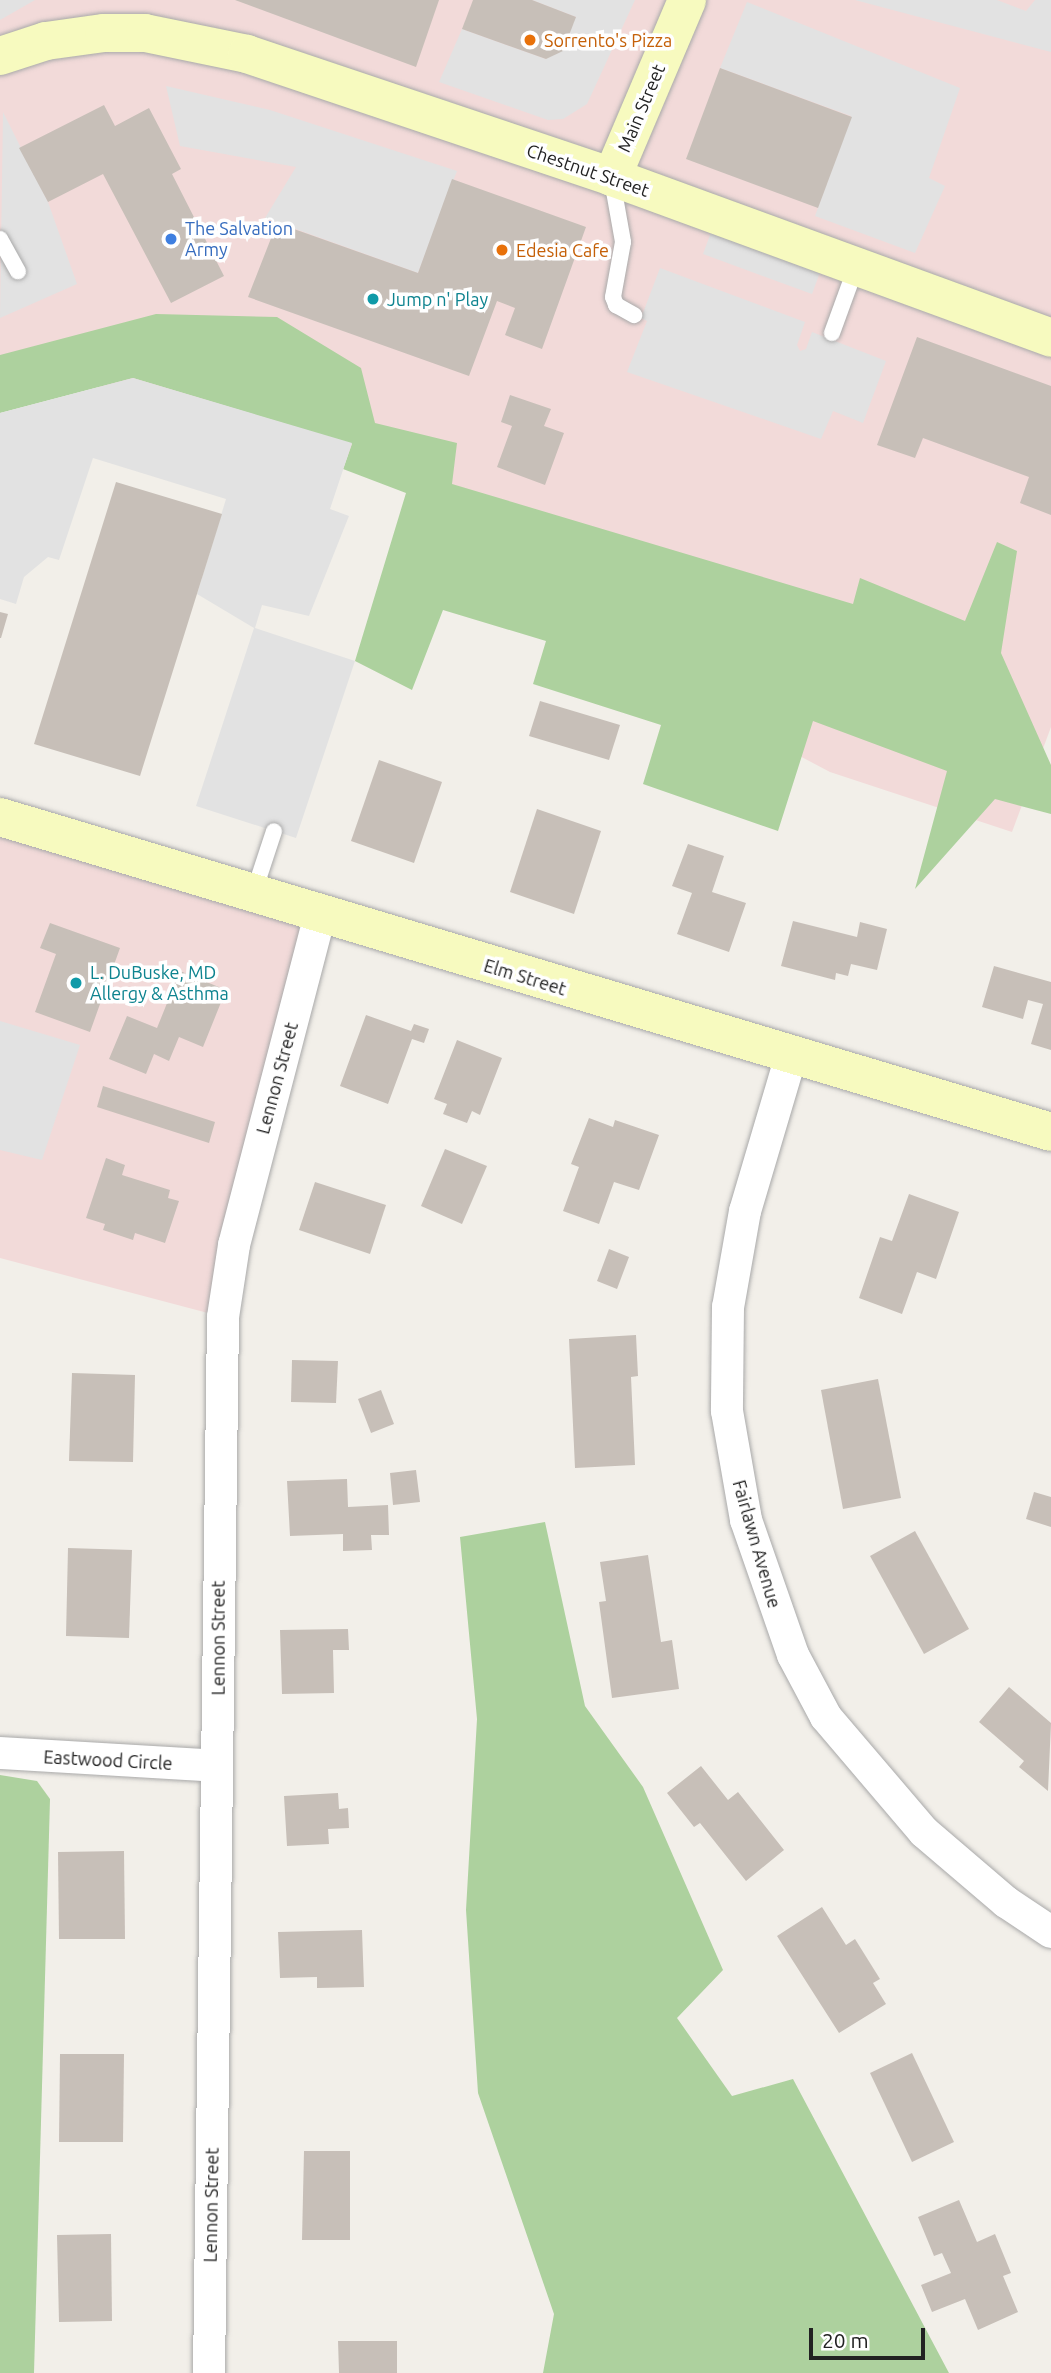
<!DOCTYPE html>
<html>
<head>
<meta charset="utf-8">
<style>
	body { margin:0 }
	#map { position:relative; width:1051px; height:2373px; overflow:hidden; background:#f2efe9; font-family:Ubuntu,sans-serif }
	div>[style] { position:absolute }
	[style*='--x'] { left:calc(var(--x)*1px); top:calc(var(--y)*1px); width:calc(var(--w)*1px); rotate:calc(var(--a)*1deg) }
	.commercial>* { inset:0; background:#f2dad9 }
	.forest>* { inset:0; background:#add19e }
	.parking>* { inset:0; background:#e2e2e2 }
	.building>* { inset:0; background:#c7bfb8 }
	.roads { filter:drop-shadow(0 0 2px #a9a9a9) drop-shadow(0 0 2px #a9a9a9) }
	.lane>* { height:16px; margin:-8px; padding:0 8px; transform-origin:8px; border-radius:8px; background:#fff }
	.street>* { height:32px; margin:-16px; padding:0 16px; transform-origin:16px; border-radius:16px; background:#fff }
	.secondary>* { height:38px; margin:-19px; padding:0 19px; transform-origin:19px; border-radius:19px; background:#f7fabf }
	.dots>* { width:19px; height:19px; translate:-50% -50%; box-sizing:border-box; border:4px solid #fff; border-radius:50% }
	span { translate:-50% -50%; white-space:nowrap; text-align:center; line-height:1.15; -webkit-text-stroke:7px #fff; paint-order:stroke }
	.food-label { font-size:18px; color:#c56008 }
	.left { translate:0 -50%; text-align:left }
	.street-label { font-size:18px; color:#222 }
	.shop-label { font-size:18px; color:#366cbe }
	.culture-label { font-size:18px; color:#0d838f }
	.scale { position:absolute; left:809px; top:2328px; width:116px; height:32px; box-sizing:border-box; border:4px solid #222; border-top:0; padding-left:9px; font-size:21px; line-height:24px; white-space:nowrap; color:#222; -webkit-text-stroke:5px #fff; paint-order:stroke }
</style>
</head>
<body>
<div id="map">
	<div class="commercial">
		<i style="clip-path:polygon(0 0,1051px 0,1051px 727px,1012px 832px,830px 772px,667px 686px,451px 484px,0 359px)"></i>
		<i style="clip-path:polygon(0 816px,320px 915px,223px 1317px,0 1258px)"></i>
	</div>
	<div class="forest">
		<i style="clip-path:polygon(156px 314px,277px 317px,361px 368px,375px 423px,457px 443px,452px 484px,853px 604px,860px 578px,965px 621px,997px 542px,1017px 551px,1001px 653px,1051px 765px,1051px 814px,995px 799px,915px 889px,947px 771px,813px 721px,778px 831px,643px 784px,661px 725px,533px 684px,546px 641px,443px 610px,412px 690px,355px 661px,406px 493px,343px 469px,352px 444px,133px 378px,0 413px,0 355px)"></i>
		<i style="clip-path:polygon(545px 1522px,585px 1706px,643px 1787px,723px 1970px,677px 2018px,732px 2096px,793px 2079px,949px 2373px,543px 2373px,554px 2314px,478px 2093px,466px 1910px,477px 1719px,460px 1537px)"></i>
		<i style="clip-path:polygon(0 1775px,37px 1781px,50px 1799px,34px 2373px,0 2373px)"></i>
	</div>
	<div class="parking">
		<i style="clip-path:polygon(0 0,35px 0,0 20px)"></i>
		<i style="clip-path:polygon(532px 0,635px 0,587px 104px,563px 119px,548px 120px,439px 82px,462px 29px,546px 59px,576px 17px)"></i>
		<i style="clip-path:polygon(855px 0,997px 0,1026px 11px,1035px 0,1051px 0,1051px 52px)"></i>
		<i style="clip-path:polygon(747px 2px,960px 88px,929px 178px,945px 186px,915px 253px,815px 216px,851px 116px,720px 68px)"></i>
		<i style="clip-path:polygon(166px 86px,270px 110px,457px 171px,418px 273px,265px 218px,296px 167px,180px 146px)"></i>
		<i style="clip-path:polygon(3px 112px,48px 202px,77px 284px,0 318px)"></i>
		<i style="clip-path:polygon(717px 216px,826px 256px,812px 294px,703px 254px)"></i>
		<i style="clip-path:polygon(660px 268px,805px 322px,797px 345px,800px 351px,806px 349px,812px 332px,886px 361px,863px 423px,833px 411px,821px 439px,627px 372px,647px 321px,641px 318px)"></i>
		<i style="clip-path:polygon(133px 378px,352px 443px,330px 509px,349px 516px,309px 616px,262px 605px,255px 628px,355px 661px,296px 838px,196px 806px,254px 628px,197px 594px,226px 499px,93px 458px,59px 560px,48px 557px,24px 577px,16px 604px,0 599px,0 413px)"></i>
		<i style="clip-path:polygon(0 1021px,80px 1045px,42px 1160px,0 1150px)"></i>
	</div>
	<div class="building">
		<i style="clip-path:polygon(235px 0,439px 0,416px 67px)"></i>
		<i style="clip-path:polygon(473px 0,532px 0,576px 17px,563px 51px,546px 59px,462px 29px)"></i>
		<i style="clip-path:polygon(720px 68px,852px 117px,818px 208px,686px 159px)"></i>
		<i style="clip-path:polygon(104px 105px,115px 126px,149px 108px,181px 169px,172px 174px,224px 276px,171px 303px,103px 174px,48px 202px,19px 148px)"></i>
		<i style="clip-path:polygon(452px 179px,586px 227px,542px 349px,505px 335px,515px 308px,497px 301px,469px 376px,248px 297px,277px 223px,418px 273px)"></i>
		<i style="clip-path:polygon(917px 337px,1051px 386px,1051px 515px,1020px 503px,1029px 477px,923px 438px,915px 458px,877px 445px)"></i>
		<i style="clip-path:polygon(510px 395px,551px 409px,544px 426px,564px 433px,545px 485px,497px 467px,512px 426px,501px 422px)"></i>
		<i style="clip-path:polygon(116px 482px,222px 514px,140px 776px,34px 744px)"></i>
		<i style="clip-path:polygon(0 612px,8px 614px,1px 638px,0 638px)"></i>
		<i style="clip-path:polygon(540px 701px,620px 725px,609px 760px,529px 736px)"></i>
		<i style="clip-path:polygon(379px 760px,442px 782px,414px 863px,351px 841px)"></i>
		<i style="clip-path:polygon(537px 809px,601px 831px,574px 914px,510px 892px)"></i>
		<i style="clip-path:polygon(688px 844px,724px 856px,712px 892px,746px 903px,729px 952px,677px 934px,692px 893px,672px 886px)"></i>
		<i style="clip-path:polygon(793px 921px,857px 937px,860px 922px,887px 929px,877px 970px,851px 964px,848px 976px,836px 973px,835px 980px,781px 966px)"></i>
		<i style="clip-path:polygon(50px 923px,120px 948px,90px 1032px,35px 1012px,56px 954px,40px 948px)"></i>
		<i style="clip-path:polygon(994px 966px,1051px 982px,1051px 1050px,1031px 1044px,1043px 1004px,1028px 1000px,1023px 1019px,982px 1007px)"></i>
		<i style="clip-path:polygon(180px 971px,226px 990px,203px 1047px,179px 1037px,169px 1061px,154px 1054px,146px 1074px,109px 1059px,127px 1016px,157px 1028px)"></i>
		<i style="clip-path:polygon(366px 1015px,411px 1031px,414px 1024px,429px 1029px,424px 1043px,412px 1039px,388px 1104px,340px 1086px)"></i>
		<i style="clip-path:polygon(457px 1040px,502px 1058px,480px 1115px,472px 1111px,467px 1123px,443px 1114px,447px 1104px,434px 1099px)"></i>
		<i style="clip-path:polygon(103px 1086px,215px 1122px,209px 1143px,97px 1107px)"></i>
		<i style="clip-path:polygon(589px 1118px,613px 1127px,615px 1120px,659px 1135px,639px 1190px,614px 1182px,599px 1224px,563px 1211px,579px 1167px,571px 1164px)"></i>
		<i style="clip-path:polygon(445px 1149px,487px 1166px,462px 1224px,421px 1206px)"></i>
		<i style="clip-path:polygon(106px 1158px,125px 1165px,122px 1175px,170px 1190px,168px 1198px,179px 1201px,165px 1243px,135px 1233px,133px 1240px,103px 1230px,105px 1224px,86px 1218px)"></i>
		<i style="clip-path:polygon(315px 1182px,386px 1205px,370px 1254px,299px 1230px)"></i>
		<i style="clip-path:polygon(909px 1194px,959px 1212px,936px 1279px,917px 1272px,902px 1314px,859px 1298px,880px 1237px,892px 1241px)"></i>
		<i style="clip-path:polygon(609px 1249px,629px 1257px,617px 1289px,597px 1281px)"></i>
		<i style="clip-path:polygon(636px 1335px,638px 1376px,631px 1377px,635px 1465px,575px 1468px,569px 1339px)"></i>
		<i style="clip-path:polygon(292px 1360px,338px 1361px,336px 1403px,291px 1402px)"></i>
		<i style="clip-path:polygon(72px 1373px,135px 1375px,133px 1462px,69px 1461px)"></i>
		<i style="clip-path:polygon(878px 1379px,901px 1498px,843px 1509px,821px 1390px)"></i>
		<i style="clip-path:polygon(381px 1390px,394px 1424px,371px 1433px,358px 1399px)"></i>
		<i style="clip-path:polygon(416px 1470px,420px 1502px,393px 1505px,390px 1473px)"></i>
		<i style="clip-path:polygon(347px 1479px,348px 1507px,388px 1505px,389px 1535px,371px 1535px,372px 1550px,343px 1551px,343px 1534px,290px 1536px,287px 1481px)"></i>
		<i style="clip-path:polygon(1034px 1492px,1051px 1497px,1051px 1527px,1026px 1519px)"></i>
		<i style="clip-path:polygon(915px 1531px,969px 1629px,924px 1654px,870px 1556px)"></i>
		<i style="clip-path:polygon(68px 1548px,132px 1550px,129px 1638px,66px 1636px)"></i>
		<i style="clip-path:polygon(648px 1555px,661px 1642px,672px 1640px,679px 1689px,612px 1698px,599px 1602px,606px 1601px,600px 1562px)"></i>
		<i style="clip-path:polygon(348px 1629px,349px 1650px,333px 1650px,334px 1693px,282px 1694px,280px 1630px)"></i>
		<i style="clip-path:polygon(1009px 1687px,1051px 1723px,1048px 1791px,1019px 1767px,1024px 1761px,979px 1722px)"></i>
		<i style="clip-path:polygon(701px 1766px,728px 1800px,738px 1792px,784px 1850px,746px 1881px,700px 1823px,694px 1827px,667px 1793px)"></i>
		<i style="clip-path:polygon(338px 1793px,339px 1809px,348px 1808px,349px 1828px,328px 1829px,329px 1844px,287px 1846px,284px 1796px)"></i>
		<i style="clip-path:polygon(124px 1851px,125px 1939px,59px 1939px,58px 1852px)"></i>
		<i style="clip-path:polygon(822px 1907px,846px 1945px,855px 1939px,880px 1979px,873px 1983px,886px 2004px,839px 2033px,777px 1936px)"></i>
		<i style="clip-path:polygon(362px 1930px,364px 1987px,317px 1988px,317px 1977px,280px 1978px,278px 1932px)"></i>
		<i style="clip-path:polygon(912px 2053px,954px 2142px,912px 2162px,870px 2073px)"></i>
		<i style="clip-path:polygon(60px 2054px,124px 2054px,123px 2142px,59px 2142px)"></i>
		<i style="clip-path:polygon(304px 2151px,350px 2151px,350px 2240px,302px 2240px)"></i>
		<i style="clip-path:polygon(959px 2200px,977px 2242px,995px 2234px,1011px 2273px,1003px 2276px,1018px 2312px,978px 2330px,965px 2299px,932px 2312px,921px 2285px,951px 2273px,942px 2253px,934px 2256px,918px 2217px)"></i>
		<i style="clip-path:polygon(111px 2234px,112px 2321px,59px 2322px,57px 2235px)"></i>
		<i style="clip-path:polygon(338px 2341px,397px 2341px,397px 2373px,339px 2373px)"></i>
	</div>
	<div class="roads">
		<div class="lane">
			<i style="--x:612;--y:180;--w:63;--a:79.9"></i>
			<i style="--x:623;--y:242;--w:56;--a:100.3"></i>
			<i style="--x:613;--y:297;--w:9;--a:69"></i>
			<i style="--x:616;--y:305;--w:21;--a:29"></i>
			<i style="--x:0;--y:239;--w:37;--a:61"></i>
			<i style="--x:832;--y:333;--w:70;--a:-70"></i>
			<i style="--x:253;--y:895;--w:67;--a:-71.8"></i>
		</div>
		<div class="street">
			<i style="--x:791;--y:1056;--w:162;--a:106.5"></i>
			<i style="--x:745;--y:1211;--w:97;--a:100"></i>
			<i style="--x:728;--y:1307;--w:104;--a:90.6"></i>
			<i style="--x:727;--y:1411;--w:111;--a:80.1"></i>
			<i style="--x:746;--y:1520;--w:143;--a:70.8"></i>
			<i style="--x:793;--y:1655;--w:70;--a:62"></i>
			<i style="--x:826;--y:1717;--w:151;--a:49.6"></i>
			<i style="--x:924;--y:1832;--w:108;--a:40.5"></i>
			<i style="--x:1006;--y:1902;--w:54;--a:33.7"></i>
			<i style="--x:0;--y:1753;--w:217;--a:3.4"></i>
			<i style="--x:209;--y:2373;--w:1056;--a:-89.24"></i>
			<i style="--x:223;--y:1317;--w:73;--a:-81.3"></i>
			<i style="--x:234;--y:1245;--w:341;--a:-75.4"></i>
		</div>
		<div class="secondary">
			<i style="--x:0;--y:56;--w:48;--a:-18.1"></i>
			<i style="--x:46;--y:41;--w:59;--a:-7.9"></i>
			<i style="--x:104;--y:33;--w:41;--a:0"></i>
			<i style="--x:145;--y:33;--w:104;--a:11.6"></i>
			<i style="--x:247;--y:54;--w:385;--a:18.6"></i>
			<i style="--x:612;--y:177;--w:468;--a:20.1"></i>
			<i style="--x:612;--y:177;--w:192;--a:-67"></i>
			<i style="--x:0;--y:817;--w:1097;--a:16.68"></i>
		</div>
	</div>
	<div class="dots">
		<i style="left:530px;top:40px;background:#e8710a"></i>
		<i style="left:171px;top:239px;background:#3f7fe0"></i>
		<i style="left:502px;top:250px;background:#e8710a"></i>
		<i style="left:373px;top:299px;background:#0f9aa8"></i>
		<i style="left:76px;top:983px;background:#0f9aa8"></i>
	</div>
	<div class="food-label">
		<span class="left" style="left:544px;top:40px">Sorrento's Pizza</span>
		<span class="left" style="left:516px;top:250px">Edesia Cafe</span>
	</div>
	<div class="street-label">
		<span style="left:641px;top:108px;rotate:-67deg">Main Street</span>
		<span style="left:588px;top:170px;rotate:19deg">Chestnut Street</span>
		<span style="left:525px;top:977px;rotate:17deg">Elm Street</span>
		<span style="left:277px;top:1078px;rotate:-75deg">Lennon Street</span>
		<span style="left:757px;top:1544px;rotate:74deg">Fairlawn Avenue</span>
		<span style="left:218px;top:1638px;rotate:-90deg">Lennon Street</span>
		<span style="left:108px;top:1760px;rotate:3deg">Eastwood Circle</span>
		<span style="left:211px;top:2205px;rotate:-89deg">Lennon Street</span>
	</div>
	<div class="shop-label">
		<span class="left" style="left:185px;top:239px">The Salvation<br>Army</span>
	</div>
	<div class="culture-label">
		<span class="left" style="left:387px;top:299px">Jump n' Play</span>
		<span class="left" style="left:90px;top:983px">L. DuBuske, MD<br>Allergy &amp; Asthma</span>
	</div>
	<div class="scale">20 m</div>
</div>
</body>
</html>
